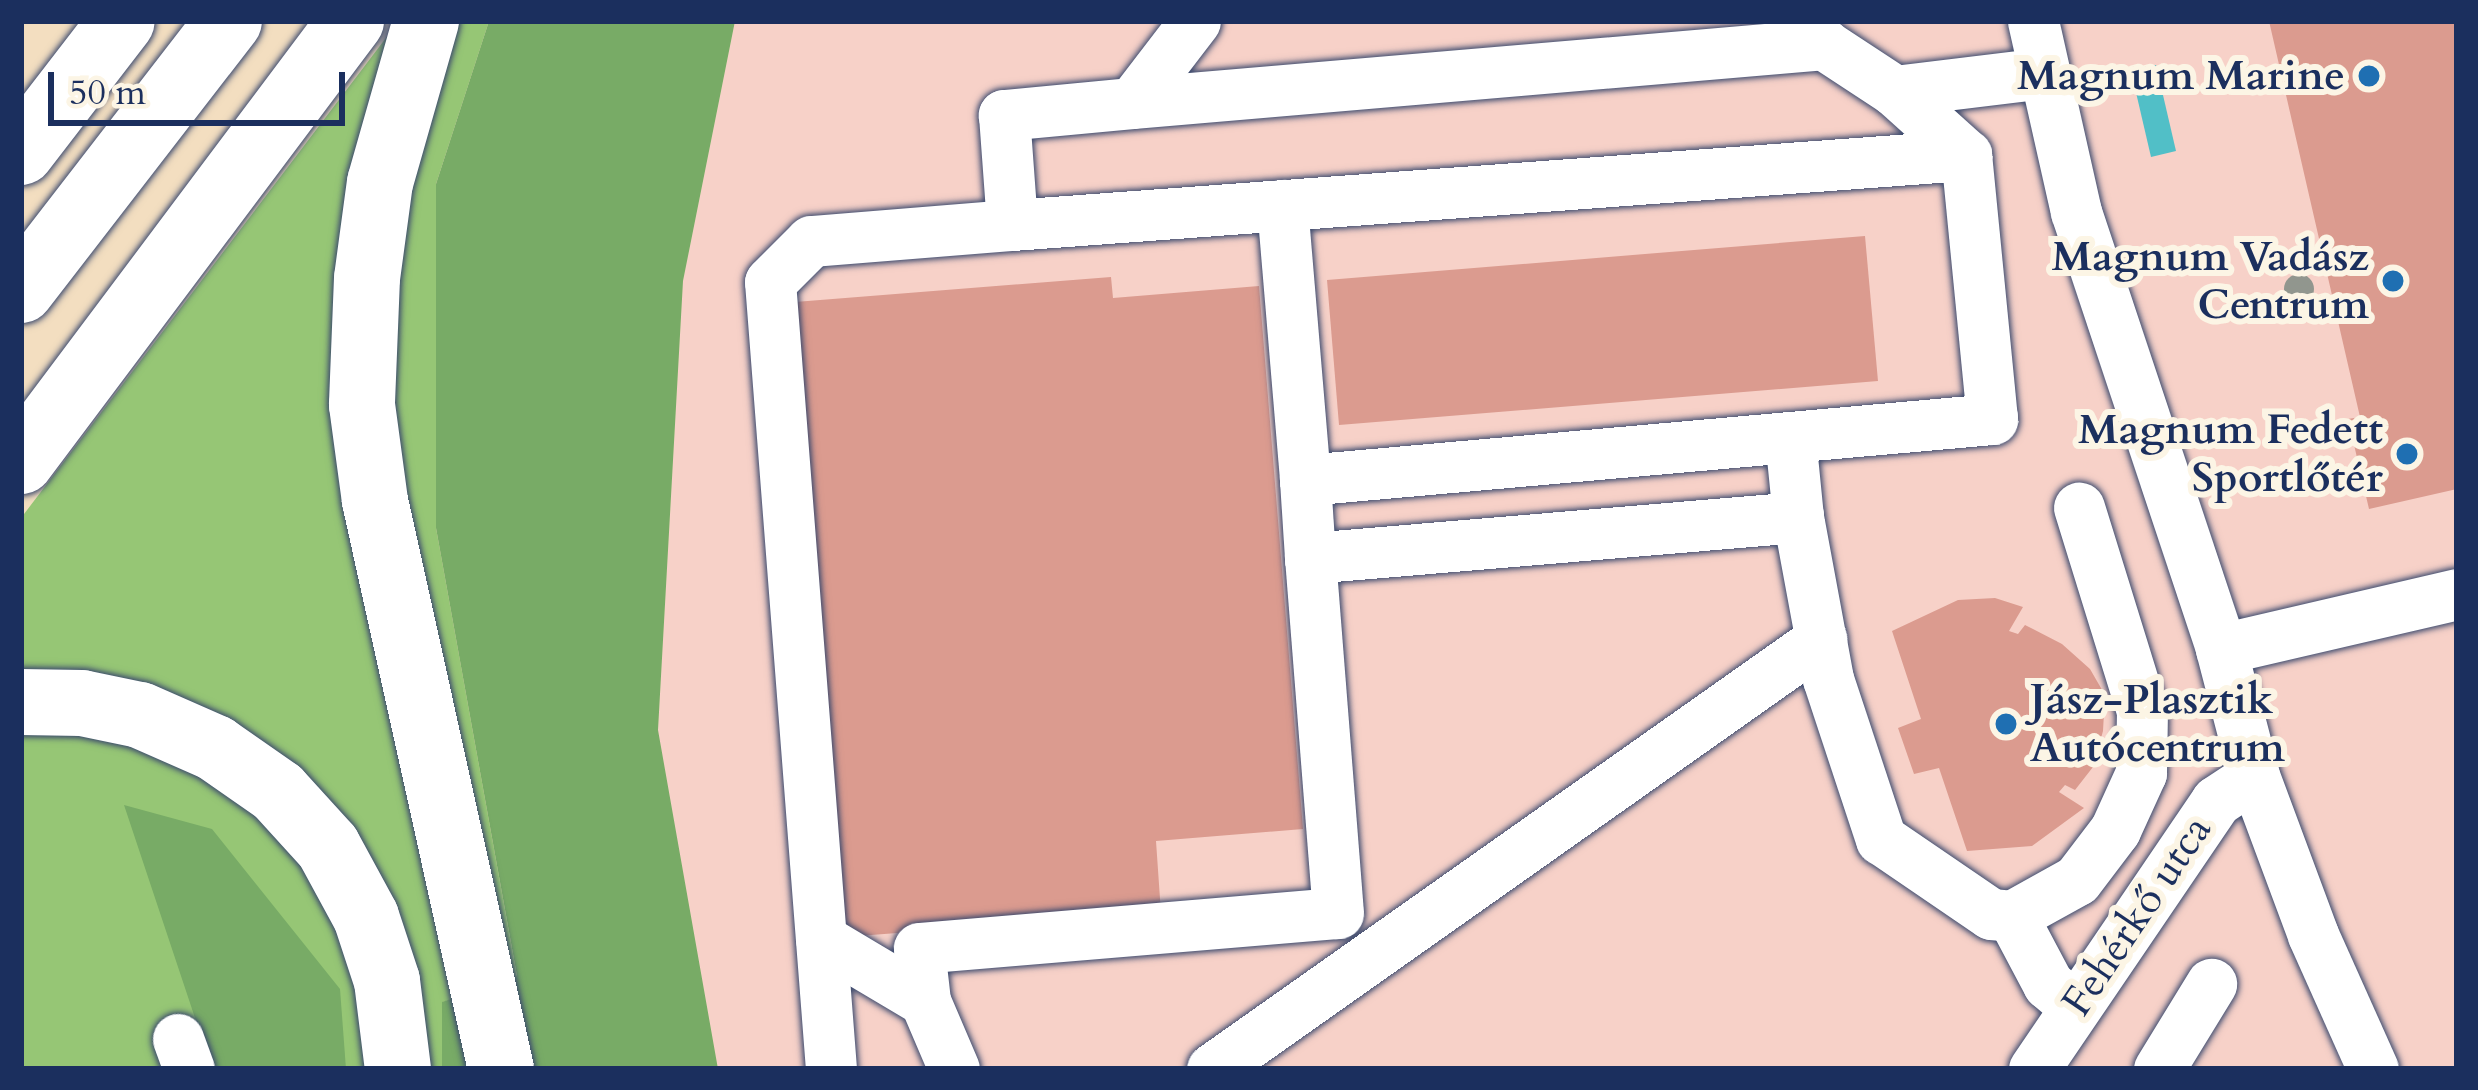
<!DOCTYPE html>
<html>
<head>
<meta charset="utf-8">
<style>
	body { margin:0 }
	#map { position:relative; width:2478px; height:1090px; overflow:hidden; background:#f3dec0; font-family:Cardo,serif }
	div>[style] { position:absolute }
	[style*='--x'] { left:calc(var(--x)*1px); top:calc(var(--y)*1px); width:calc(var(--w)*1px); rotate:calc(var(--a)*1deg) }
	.built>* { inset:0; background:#f7d1c8 }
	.green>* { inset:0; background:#96c675 }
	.forest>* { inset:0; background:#78ab66 }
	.water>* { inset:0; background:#51bfc7 }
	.building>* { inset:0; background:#db9b8f }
	.roads { filter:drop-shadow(0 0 3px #3b496d) drop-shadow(0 0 3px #3b496d) }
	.minor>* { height:51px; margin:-25.5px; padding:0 25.5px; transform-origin:25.5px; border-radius:25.5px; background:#fff }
	.highway>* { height:66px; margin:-33px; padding:0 33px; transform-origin:33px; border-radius:33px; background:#fff }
	.trees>* { width:30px; height:30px; margin:-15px; border-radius:50%; background:#91968e }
	.dots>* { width:33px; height:33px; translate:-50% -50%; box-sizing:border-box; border:6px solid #fcf5e5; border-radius:50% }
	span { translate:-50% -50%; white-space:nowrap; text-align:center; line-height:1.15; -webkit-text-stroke:12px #fcf5e5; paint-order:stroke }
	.poi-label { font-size:42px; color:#1b2f5e; font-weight:700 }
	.right { translate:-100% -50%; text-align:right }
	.left { translate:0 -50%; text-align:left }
	.street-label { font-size:42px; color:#1b2f5e }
	.frame { position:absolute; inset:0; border:24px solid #1b2f5e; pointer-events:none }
	.scale { position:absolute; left:48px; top:72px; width:297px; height:54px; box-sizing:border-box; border:6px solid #1b2f5e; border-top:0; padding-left:15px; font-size:36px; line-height:42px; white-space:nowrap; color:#1b2f5e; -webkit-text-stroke:9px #fcf5e5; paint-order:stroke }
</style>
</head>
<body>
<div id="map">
	<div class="built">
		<i style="clip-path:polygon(735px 21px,2457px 21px,2457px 1069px,718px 1069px,658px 731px,683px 281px)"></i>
	</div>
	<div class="green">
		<i style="clip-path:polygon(405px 21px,489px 21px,436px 184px,436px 528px,517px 976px,443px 1002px,442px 1069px,21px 1069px,21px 518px,392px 30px)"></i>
	</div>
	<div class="forest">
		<i style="clip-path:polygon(489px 21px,735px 21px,683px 281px,658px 730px,718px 1069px,442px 1069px,442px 1002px,517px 976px,436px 528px,436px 184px)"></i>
		<i style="clip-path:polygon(124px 805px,212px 829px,340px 989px,346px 1069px,212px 1069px)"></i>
	</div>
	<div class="water">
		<i style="clip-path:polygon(2156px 65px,2176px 151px,2151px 157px,2131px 71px)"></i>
	</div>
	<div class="building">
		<i style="clip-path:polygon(2269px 21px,2457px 21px,2457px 489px,2369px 509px,2348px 419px,2360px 417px)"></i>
		<i style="clip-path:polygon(1865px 236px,1878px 381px,1339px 425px,1327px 280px)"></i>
		<i style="clip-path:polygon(1111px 277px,1113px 298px,1259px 286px,1303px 829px,1156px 841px,1161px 913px,845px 937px,795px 302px)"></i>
		<i style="clip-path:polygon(1995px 598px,2023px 607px,2009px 631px,2018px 634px,2025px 625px,2062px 644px,2090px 669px,2105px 695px,2103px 731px,2093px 767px,2075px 790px,2065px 785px,2059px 792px,2084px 808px,2032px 846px,1967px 851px,1939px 768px,1914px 774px,1898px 728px,1921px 719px,1892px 631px,1958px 600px)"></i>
	</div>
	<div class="roads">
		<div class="minor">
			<i style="--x:1195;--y:21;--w:103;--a:127.5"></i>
			<i style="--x:1132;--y:103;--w:695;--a:-4.87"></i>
			<i style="--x:2033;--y:21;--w:196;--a:77.3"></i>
			<i style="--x:2076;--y:212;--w:460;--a:71.6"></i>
			<i style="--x:2221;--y:649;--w:131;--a:75.4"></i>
			<i style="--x:2254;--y:776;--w:170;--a:69.6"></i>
			<i style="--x:2313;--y:935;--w:147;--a:65.9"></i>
			<i style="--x:1796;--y:26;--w:118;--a:33.3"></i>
			<i style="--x:1895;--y:91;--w:150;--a:-6.9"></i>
			<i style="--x:1132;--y:103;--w:129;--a:174.6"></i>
			<i style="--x:1004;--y:115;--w:110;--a:85.8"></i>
			<i style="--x:1012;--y:225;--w:957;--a:-4.2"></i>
			<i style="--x:1966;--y:155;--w:96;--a:-138"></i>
			<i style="--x:1282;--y:205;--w:276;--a:85.2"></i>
			<i style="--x:1305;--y:480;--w:690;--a:-5.07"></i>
			<i style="--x:1992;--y:419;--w:265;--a:-95.6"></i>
			<i style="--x:1305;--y:480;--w:78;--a:86.3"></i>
			<i style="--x:1310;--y:558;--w:490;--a:-4.8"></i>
			<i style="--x:1798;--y:517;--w:80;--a:-95.7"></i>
			<i style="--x:1798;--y:517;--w:165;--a:79.5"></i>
			<i style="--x:1828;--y:679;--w:169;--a:71.7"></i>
			<i style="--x:1881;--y:839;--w:133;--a:34.3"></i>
			<i style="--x:1991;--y:914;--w:21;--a:5"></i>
			<i style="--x:2012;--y:916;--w:74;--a:-29"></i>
			<i style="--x:2077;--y:880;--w:63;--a:-52.8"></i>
			<i style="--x:2115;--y:830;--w:63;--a:-65.5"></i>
			<i style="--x:2141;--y:773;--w:62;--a:-89.1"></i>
			<i style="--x:2142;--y:711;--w:213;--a:-107.2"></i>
			<i style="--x:2221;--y:649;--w:242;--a:-13.1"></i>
			<i style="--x:2012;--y:916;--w:77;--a:62.1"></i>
			<i style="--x:2048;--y:984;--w:34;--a:40"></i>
			<i style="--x:821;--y:939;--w:121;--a:30.8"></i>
			<i style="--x:178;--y:1039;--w:32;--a:70"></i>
			<i style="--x:831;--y:1069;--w:789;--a:-94.43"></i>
			<i style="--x:770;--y:282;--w:58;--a:-45"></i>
			<i style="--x:811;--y:241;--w:202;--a:-4.6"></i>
			<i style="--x:954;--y:1069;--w:74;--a:-113.1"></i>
			<i style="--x:925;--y:1001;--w:53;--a:-96.5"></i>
			<i style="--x:919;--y:948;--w:420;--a:-4.8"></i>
			<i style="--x:1338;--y:913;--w:356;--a:-94.5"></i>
			<i style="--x:1212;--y:1069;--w:746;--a:-35.22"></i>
			<i style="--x:2034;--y:1069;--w:324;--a:-55.8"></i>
			<i style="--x:2216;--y:801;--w:45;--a:-33.3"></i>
			<i style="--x:2159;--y:1069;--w:100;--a:-58.5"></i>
		</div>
		<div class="highway">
			<i style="--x:426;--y:21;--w:167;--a:105.9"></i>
			<i style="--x:380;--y:182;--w:97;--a:97.7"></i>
			<i style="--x:367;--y:278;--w:127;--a:92.3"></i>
			<i style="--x:362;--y:405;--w:97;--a:82.3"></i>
			<i style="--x:375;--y:501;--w:582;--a:77.49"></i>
			<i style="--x:21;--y:152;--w:165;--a:-52.4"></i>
			<i style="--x:21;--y:290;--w:340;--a:-52.3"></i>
			<i style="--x:21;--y:461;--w:550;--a:-53.13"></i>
			<i style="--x:21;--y:702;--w:61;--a:0.9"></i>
			<i style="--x:82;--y:703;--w:59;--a:11.7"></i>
			<i style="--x:140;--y:715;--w:82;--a:23.7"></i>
			<i style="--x:215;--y:748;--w:77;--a:34.9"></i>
			<i style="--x:278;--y:792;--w:74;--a:47.7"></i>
			<i style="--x:328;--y:847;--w:80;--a:61.5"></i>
			<i style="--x:366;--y:917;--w:67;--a:71.8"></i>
			<i style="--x:387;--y:981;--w:89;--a:82.9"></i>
		</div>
	</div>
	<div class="trees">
		<i style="left:2299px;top:289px"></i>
	</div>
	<div class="dots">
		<i style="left:2369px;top:76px;background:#1f6fb2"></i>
		<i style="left:2393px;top:281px;background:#1f6fb2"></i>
		<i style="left:2407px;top:454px;background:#1f6fb2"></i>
		<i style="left:2006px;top:724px;background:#1f6fb2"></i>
	</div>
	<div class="poi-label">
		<span class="right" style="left:2345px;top:76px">Magnum Marine</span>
		<span class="right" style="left:2369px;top:281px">Magnum Vadász<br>Centrum</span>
		<span class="right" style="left:2383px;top:454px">Magnum Fedett<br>Sportlőtér</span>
		<span class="left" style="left:2030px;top:724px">Jász-Plasztik<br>Autócentrum</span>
	</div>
	<div class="street-label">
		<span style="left:2137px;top:916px;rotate:-56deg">Fehérkő utca</span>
	</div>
	<div class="frame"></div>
	<div class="scale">50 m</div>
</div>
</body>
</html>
